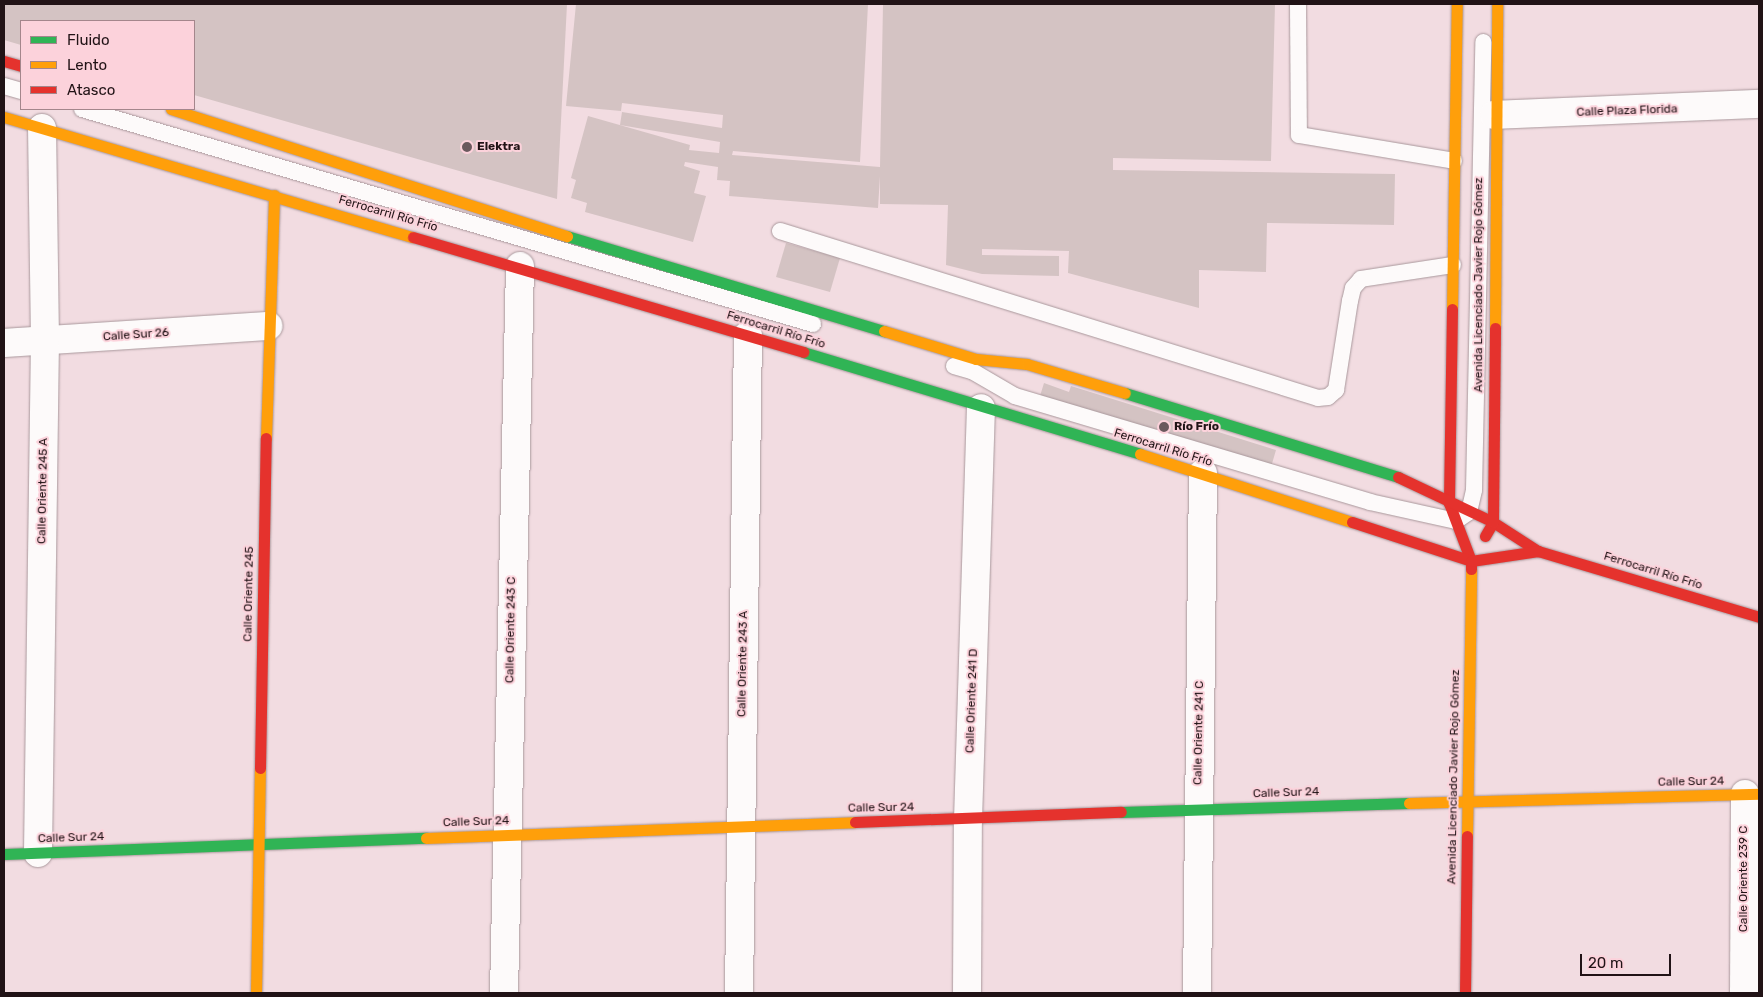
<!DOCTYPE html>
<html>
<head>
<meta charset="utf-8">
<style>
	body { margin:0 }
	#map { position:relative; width:1763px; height:997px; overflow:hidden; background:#f2dce1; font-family:Rubik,sans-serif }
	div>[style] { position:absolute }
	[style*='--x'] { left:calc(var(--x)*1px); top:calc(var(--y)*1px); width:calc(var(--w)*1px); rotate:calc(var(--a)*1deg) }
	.building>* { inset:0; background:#d4c3c3 }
	.roads { filter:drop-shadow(0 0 1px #a9989c) drop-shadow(0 0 1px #a9989c) }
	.lane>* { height:16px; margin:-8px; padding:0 8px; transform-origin:8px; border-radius:8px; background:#fdfafa }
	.street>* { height:28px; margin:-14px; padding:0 14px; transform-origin:14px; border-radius:14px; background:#fdfafa }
	.fast>* { height:11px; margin:-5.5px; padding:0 5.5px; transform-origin:5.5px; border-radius:5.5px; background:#30b455 }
	.slow>* { height:11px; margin:-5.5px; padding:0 5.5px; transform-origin:5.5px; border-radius:5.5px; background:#ff9f0a }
	.jam>* { height:11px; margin:-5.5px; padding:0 5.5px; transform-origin:5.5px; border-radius:5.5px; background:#e5322d }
	.dots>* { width:14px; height:14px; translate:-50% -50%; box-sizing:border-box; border:2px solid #fcd2db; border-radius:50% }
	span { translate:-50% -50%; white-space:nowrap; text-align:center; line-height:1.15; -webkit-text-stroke:4px #fcd2db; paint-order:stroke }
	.street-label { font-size:12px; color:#211316 }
	.poi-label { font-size:12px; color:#211316; font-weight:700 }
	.left { translate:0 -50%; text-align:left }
	.frame { position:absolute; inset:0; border:5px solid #211316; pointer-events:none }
	.legend { position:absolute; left:20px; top:20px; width:175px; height:90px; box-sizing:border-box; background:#fcd2db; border:1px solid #a4868c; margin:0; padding:6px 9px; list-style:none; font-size:15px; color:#211316 }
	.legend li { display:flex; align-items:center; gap:10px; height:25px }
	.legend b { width:25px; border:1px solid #a4868c }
	.scale { position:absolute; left:1580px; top:954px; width:91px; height:22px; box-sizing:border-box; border:2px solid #211316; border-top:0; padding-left:6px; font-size:15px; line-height:18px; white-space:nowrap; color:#211316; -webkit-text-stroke:4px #fcd2db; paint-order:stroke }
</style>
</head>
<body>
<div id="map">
	<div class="building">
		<i style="clip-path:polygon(4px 4px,567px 4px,557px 199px,194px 95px,194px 21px,21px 21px,21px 45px,4px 40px)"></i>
		<i style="clip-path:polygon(576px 4px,868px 4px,860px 162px,733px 151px,732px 155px,880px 167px,883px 4px,1275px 4px,1271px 161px,1113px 158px,1113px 170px,1395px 174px,1394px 225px,1267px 223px,1266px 272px,1199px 270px,1199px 308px,1068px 273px,1069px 251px,982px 249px,982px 255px,1059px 256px,1059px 276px,982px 274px,946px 265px,948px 205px,880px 204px,880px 176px,878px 208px,729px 196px,730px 181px,717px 180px,718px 167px,685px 162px,684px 166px,700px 171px,694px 193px,706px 196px,693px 242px,585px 212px,587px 203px,571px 198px,576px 180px,571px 178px,588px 116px,690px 145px,689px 150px,719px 153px,720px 142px,620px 125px,622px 112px,722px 128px,723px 115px,622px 103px,621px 111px,566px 106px)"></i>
		<i style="clip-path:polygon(786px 243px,840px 258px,830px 292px,776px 277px)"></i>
		<i style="clip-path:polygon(1044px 383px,1069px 392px,1071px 386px,1276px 450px,1269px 474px,1040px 396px)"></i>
	</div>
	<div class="roads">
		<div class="lane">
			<i style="--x:1298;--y:4;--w:131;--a:89.6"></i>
			<i style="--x:1299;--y:135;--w:157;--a:9.5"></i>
			<i style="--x:4;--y:86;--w:18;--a:16"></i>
			<i style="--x:82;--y:109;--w:762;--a:16.39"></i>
			<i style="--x:780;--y:231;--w:563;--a:17.24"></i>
			<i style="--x:1318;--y:398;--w:10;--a:-6"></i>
			<i style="--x:1328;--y:397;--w:11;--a:-41"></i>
			<i style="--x:1336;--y:390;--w:90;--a:-81.1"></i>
			<i style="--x:1350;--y:301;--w:13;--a:-77"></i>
			<i style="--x:1353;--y:288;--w:12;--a:-48"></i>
			<i style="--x:1361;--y:279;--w:93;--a:-8.7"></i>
			<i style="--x:954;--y:366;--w:19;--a:16"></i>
			<i style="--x:972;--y:371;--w:50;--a:30.2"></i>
			<i style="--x:1015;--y:396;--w:370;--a:16.6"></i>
			<i style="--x:1370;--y:502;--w:88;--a:12.5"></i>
			<i style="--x:1456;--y:521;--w:16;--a:-35"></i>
			<i style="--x:1469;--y:512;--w:23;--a:-77"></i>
			<i style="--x:1474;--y:490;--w:448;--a:-88.8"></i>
		</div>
		<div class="street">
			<i style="--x:1494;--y:115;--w:265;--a:-2.4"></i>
			<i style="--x:4;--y:343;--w:265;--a:-3.7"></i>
			<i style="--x:38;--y:853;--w:512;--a:-89.22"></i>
			<i style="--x:45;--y:341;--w:213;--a:-90.8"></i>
			<i style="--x:504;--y:993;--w:727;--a:-88.74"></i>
			<i style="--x:739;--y:993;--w:658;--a:-89.22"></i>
			<i style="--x:967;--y:993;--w:173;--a:-89.7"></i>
			<i style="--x:968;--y:820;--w:412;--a:-88.2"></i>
			<i style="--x:1197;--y:993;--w:520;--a:-89.34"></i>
			<i style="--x:1744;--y:993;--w:199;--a:-89.7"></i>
		</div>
		<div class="fast">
			<i style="--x:567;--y:236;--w:331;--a:16.7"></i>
			<i style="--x:803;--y:352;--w:352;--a:16.8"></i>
			<i style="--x:1125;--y:393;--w:286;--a:17.1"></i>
			<i style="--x:1121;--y:812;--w:288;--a:-1.8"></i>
			<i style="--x:4;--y:854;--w:422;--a:-2.2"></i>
		</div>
		<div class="slow">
			<i style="--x:171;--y:109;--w:416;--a:17.8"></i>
			<i style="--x:4;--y:117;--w:426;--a:16.4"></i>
			<i style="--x:1452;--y:309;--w:305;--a:-89.1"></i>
			<i style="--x:1495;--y:328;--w:324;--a:-89.6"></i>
			<i style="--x:884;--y:331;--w:96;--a:16.9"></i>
			<i style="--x:976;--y:359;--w:51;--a:5.6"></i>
			<i style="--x:1027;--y:364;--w:102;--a:16.5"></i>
			<i style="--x:266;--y:438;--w:243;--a:-88.1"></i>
			<i style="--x:1140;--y:454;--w:223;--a:17.8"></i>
			<i style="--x:1409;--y:803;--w:350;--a:-1.5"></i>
			<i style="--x:1467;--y:836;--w:267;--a:-89.1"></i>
			<i style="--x:426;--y:838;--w:429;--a:-2.1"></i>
			<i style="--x:256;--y:993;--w:225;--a:-89"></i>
		</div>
		<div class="jam">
			<i style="--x:4;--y:61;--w:18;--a:16"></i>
			<i style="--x:413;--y:237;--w:407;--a:16.4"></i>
			<i style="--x:1452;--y:309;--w:194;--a:90.9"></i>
			<i style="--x:1449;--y:503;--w:62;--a:69.2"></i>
			<i style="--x:1471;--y:561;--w:8;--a:90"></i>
			<i style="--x:1398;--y:477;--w:105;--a:25.3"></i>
			<i style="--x:1493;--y:522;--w:54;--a:32.8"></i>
			<i style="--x:1538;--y:551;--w:231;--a:16.6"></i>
			<i style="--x:1352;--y:522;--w:125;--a:18.1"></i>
			<i style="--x:1471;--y:561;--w:68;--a:-8.5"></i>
			<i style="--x:1485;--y:536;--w:16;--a:-60"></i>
			<i style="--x:1493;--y:522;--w:194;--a:-89.4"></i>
			<i style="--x:260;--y:768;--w:330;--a:-89"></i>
			<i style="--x:855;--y:822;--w:266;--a:-2.2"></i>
			<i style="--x:1465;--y:993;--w:157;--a:-89.3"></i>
		</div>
	</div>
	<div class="dots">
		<i style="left:467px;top:147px;background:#6a595d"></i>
		<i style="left:1164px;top:427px;background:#6a595d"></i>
	</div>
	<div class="street-label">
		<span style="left:1627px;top:111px;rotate:-2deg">Calle Plaza Florida</span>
		<span style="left:388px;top:214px;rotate:16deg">Ferrocarril Río Frío</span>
		<span style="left:1479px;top:285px;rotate:-90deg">Avenida Licenciado Javier Rojo Gómez</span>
		<span style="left:776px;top:330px;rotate:17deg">Ferrocarril Río Frío</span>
		<span style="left:136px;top:335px;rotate:-4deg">Calle Sur 26</span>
		<span style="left:1163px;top:448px;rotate:17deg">Ferrocarril Río Frío</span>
		<span style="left:43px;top:491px;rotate:-89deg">Calle Oriente 245 A</span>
		<span style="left:1653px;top:571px;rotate:17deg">Ferrocarril Río Frío</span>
		<span style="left:249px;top:594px;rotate:-89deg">Calle Oriente 245</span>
		<span style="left:511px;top:630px;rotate:-89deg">Calle Oriente 243 C</span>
		<span style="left:743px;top:664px;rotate:-89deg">Calle Oriente 243 A</span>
		<span style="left:972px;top:701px;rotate:-88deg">Calle Oriente 241 D</span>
		<span style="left:1199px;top:733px;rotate:-89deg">Calle Oriente 241 C</span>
		<span style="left:1454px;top:777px;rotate:-89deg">Avenida Licenciado Javier Rojo Gómez</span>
		<span style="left:1691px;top:782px;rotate:-1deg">Calle Sur 24</span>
		<span style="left:1286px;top:793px;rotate:-2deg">Calle Sur 24</span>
		<span style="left:881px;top:808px;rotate:-1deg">Calle Sur 24</span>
		<span style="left:476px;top:822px;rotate:-2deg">Calle Sur 24</span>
		<span style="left:71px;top:838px;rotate:-2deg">Calle Sur 24</span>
		<span style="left:1744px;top:879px;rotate:-90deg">Calle Oriente 239 C</span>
	</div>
	<div class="poi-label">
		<span class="left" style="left:477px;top:147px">Elektra</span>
		<span class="left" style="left:1174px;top:427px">Río Frío</span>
	</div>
	<div class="frame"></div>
	<ul class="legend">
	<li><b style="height:6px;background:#30b455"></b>Fluido</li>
	<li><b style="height:6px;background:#ff9f0a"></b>Lento</li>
	<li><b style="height:6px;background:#e5322d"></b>Atasco</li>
	</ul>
	<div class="scale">20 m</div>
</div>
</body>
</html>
